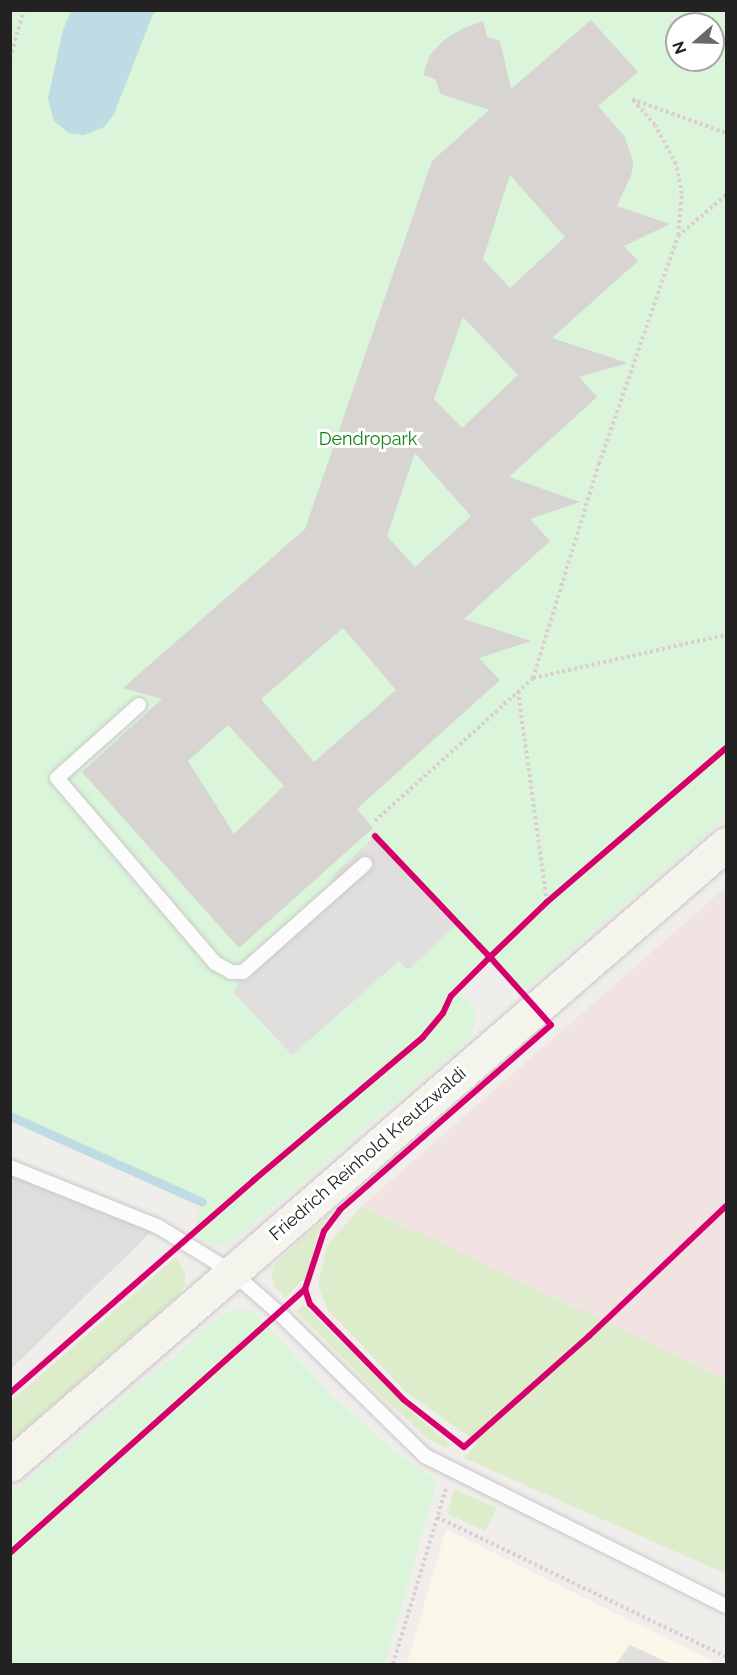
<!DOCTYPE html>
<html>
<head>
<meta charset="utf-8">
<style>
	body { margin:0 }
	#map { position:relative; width:737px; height:1675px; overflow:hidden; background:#f0eeeb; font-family:Raleway,sans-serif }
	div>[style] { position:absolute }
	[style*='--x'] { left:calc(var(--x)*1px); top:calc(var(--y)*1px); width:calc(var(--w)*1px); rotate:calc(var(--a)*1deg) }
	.residential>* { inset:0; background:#dfdedc }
	.commercial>* { inset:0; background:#f1e3e1 }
	.education>* { inset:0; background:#f8f7e8 }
	.grass>* { inset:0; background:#ddeccb }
	.park>* { inset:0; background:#daf5da }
	.parking>* { inset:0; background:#e0dfde }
	.water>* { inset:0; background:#bfdbe3 }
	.stream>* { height:9px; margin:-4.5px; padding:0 4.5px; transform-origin:4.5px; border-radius:4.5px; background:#bfdbe3 }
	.building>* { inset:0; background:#d7d4d2 }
	.path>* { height:4px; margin-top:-2px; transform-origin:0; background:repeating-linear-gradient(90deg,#dccecd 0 3px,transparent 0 6px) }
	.roads { filter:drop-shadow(0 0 2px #c9c8c7) drop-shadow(0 0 2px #c9c8c7) }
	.service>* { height:14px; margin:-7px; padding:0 7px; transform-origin:7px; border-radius:7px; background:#fdfcfc }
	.secondary>* { height:33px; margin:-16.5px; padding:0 16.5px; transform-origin:16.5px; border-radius:16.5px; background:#f4f4ed }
	.cycleway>* { height:6px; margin:-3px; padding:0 3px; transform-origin:3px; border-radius:3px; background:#d6006c }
	span { translate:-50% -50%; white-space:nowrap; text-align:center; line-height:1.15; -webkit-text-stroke:6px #fff; paint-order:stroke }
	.park-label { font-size:18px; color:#0c8416 }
	.street-label { font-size:18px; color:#222 }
	.frame { position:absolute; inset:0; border:12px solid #222; pointer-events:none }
	.north { position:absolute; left:665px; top:12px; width:60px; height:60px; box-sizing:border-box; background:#fff; border:2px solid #a7a7a7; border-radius:50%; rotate:250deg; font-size:16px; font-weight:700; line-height:24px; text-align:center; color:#222 }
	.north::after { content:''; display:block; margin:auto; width:21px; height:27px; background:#6a6968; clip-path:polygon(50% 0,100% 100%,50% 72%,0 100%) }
</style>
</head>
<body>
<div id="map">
	<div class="residential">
		<i style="clip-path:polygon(11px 1167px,157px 1226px,11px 1369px)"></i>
	</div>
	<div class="commercial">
		<i style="clip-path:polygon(726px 887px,726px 1379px,362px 1206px)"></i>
	</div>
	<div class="education">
		<i style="clip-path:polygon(446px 1529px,719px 1664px,407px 1664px)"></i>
	</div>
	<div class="grass">
		<i style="clip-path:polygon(362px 1206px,726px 1379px,726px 1574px,464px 1458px,478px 1443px,406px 1392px,327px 1309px,318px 1285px,328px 1244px)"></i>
		<i style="clip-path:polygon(331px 1213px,318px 1234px,307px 1275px,285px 1298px,274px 1286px,272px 1273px,275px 1264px)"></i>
		<i style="clip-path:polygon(176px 1257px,185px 1273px,185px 1284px,179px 1295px,11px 1441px,11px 1401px)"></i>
		<i style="clip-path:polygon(303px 1304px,413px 1413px,451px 1445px,444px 1448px,425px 1436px,372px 1387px,296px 1311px)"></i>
		<i style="clip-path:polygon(454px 1489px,497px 1508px,485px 1531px,448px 1514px)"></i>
	</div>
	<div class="park">
		<i style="clip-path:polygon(evenodd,11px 11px,726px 11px,726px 817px,521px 993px,490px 957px,458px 989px,473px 1007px,477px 1015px,471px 1037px,230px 1244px,219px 1246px,210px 1244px,194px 1233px,201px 1202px,11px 1116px,11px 11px,677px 24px,713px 24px,713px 60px,677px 60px,677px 24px)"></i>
		<i style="clip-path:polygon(236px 1308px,254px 1312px,333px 1397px,397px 1453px,437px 1481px,385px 1664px,11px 1664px,11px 1494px,220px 1317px)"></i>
	</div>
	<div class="parking">
		<i style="clip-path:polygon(375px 836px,458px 923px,408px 970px,399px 961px,292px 1055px,234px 993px,243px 972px,340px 887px,331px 877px)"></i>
		<i style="clip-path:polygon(630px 1645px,671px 1664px,616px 1664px)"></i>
	</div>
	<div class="water">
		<i style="clip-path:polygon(71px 11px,158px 11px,153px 14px,114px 114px,104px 127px,84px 135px,69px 133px,54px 121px,48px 98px,63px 30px)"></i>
	</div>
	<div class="stream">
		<i style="--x:10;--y:1116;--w:210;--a:24.1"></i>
	</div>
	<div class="building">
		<i style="clip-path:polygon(evenodd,591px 20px,638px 72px,598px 106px,625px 137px,633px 161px,632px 173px,617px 206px,670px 224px,624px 246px,638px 261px,552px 338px,628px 363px,579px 377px,597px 397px,509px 477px,580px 502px,530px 519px,550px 541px,464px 619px,531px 641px,479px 658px,500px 680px,357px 809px,373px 828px,239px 948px,82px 772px,162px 699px,123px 688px,305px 529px,432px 161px,489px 110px,441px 94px,435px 79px,423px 75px,430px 55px,444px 40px,462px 29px,483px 21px,487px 37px,500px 41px,511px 89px,591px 20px,510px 175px,565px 237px,510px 288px,483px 259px,510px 175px,591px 20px,463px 317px,518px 375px,462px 428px,434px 399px,463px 317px,591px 20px,415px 453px,471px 516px,415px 567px,387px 536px,415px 453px,591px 20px,343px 628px,396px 690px,314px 762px,261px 699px,343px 628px,591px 20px,228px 725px,284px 786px,234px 834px,188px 761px,228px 725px)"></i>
	</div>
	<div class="path">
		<i style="--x:10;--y:58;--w:50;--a:-73.7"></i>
		<i style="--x:678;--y:235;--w:41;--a:-84.4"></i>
		<i style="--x:682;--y:194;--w:31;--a:-101"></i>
		<i style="--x:676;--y:164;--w:44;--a:-118.3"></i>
		<i style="--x:655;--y:125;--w:35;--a:-131"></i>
		<i style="--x:632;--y:99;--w:100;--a:19.9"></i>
		<i style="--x:533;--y:678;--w:224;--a:-72.9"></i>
		<i style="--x:599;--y:464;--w:241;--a:-70.9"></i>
		<i style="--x:678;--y:236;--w:63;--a:-40.5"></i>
		<i style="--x:518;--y:691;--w:213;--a:82.2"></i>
		<i style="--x:375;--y:821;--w:213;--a:-42.1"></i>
		<i style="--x:533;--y:678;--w:198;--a:-12.6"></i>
		<i style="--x:375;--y:836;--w:205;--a:47"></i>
		<i style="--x:323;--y:1236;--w:56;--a:108.8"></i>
		<i style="--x:305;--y:1289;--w:16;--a:72"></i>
		<i style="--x:310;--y:1304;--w:134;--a:45.6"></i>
		<i style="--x:404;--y:1400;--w:76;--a:38.1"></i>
		<i style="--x:464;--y:1447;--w:167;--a:-41.6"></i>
		<i style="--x:589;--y:1336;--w:189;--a:-43.5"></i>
		<i style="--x:437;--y:1517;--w:321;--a:25.8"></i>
		<i style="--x:393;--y:1664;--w:183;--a:-73.2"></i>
	</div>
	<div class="roads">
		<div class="service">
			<i style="--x:139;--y:705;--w:110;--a:138.3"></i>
			<i style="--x:57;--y:778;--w:243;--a:49.5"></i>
			<i style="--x:215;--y:963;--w:18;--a:29"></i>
			<i style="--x:231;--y:972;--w:12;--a:0"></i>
			<i style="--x:243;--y:972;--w:163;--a:-41.5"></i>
			<i style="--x:10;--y:1167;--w:158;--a:21.9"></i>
			<i style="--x:157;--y:1226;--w:88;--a:31.5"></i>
			<i style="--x:232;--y:1272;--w:64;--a:41.2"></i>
			<i style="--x:280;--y:1314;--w:203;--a:44.4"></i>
			<i style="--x:425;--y:1456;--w:336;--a:26.5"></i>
		</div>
		<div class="secondary">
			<i style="--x:10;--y:1465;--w:948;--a:-40.94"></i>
		</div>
	</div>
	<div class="cycleway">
		<i style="--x:375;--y:836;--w:167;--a:46.5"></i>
		<i style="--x:490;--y:957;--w:91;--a:48.1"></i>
		<i style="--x:551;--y:1025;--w:281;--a:138.8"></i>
		<i style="--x:340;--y:1210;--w:26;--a:127"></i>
		<i style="--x:324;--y:1231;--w:61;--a:108.1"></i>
		<i style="--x:305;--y:1289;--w:16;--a:72"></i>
		<i style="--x:310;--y:1304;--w:134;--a:45.6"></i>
		<i style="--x:404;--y:1400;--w:76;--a:38.1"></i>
		<i style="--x:464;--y:1447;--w:167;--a:-41.6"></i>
		<i style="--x:589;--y:1336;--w:189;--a:-43.5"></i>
		<i style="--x:10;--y:1393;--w:324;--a:-41.1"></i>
		<i style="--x:254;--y:1180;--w:221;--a:-40.2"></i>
		<i style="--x:423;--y:1037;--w:31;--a:-50"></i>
		<i style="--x:443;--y:1013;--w:19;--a:-65"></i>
		<i style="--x:451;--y:996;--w:55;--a:-45"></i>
		<i style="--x:490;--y:957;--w:79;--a:-44"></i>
		<i style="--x:547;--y:902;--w:236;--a:-40.7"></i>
		<i style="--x:10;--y:1553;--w:396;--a:-41.8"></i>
	</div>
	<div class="park-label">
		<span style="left:368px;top:439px">Dendropark</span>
	</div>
	<div class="street-label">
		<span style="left:368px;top:1154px;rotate:-41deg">Friedrich Reinhold Kreutzwaldi</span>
	</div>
	<div class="frame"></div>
	<div class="north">N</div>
</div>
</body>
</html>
